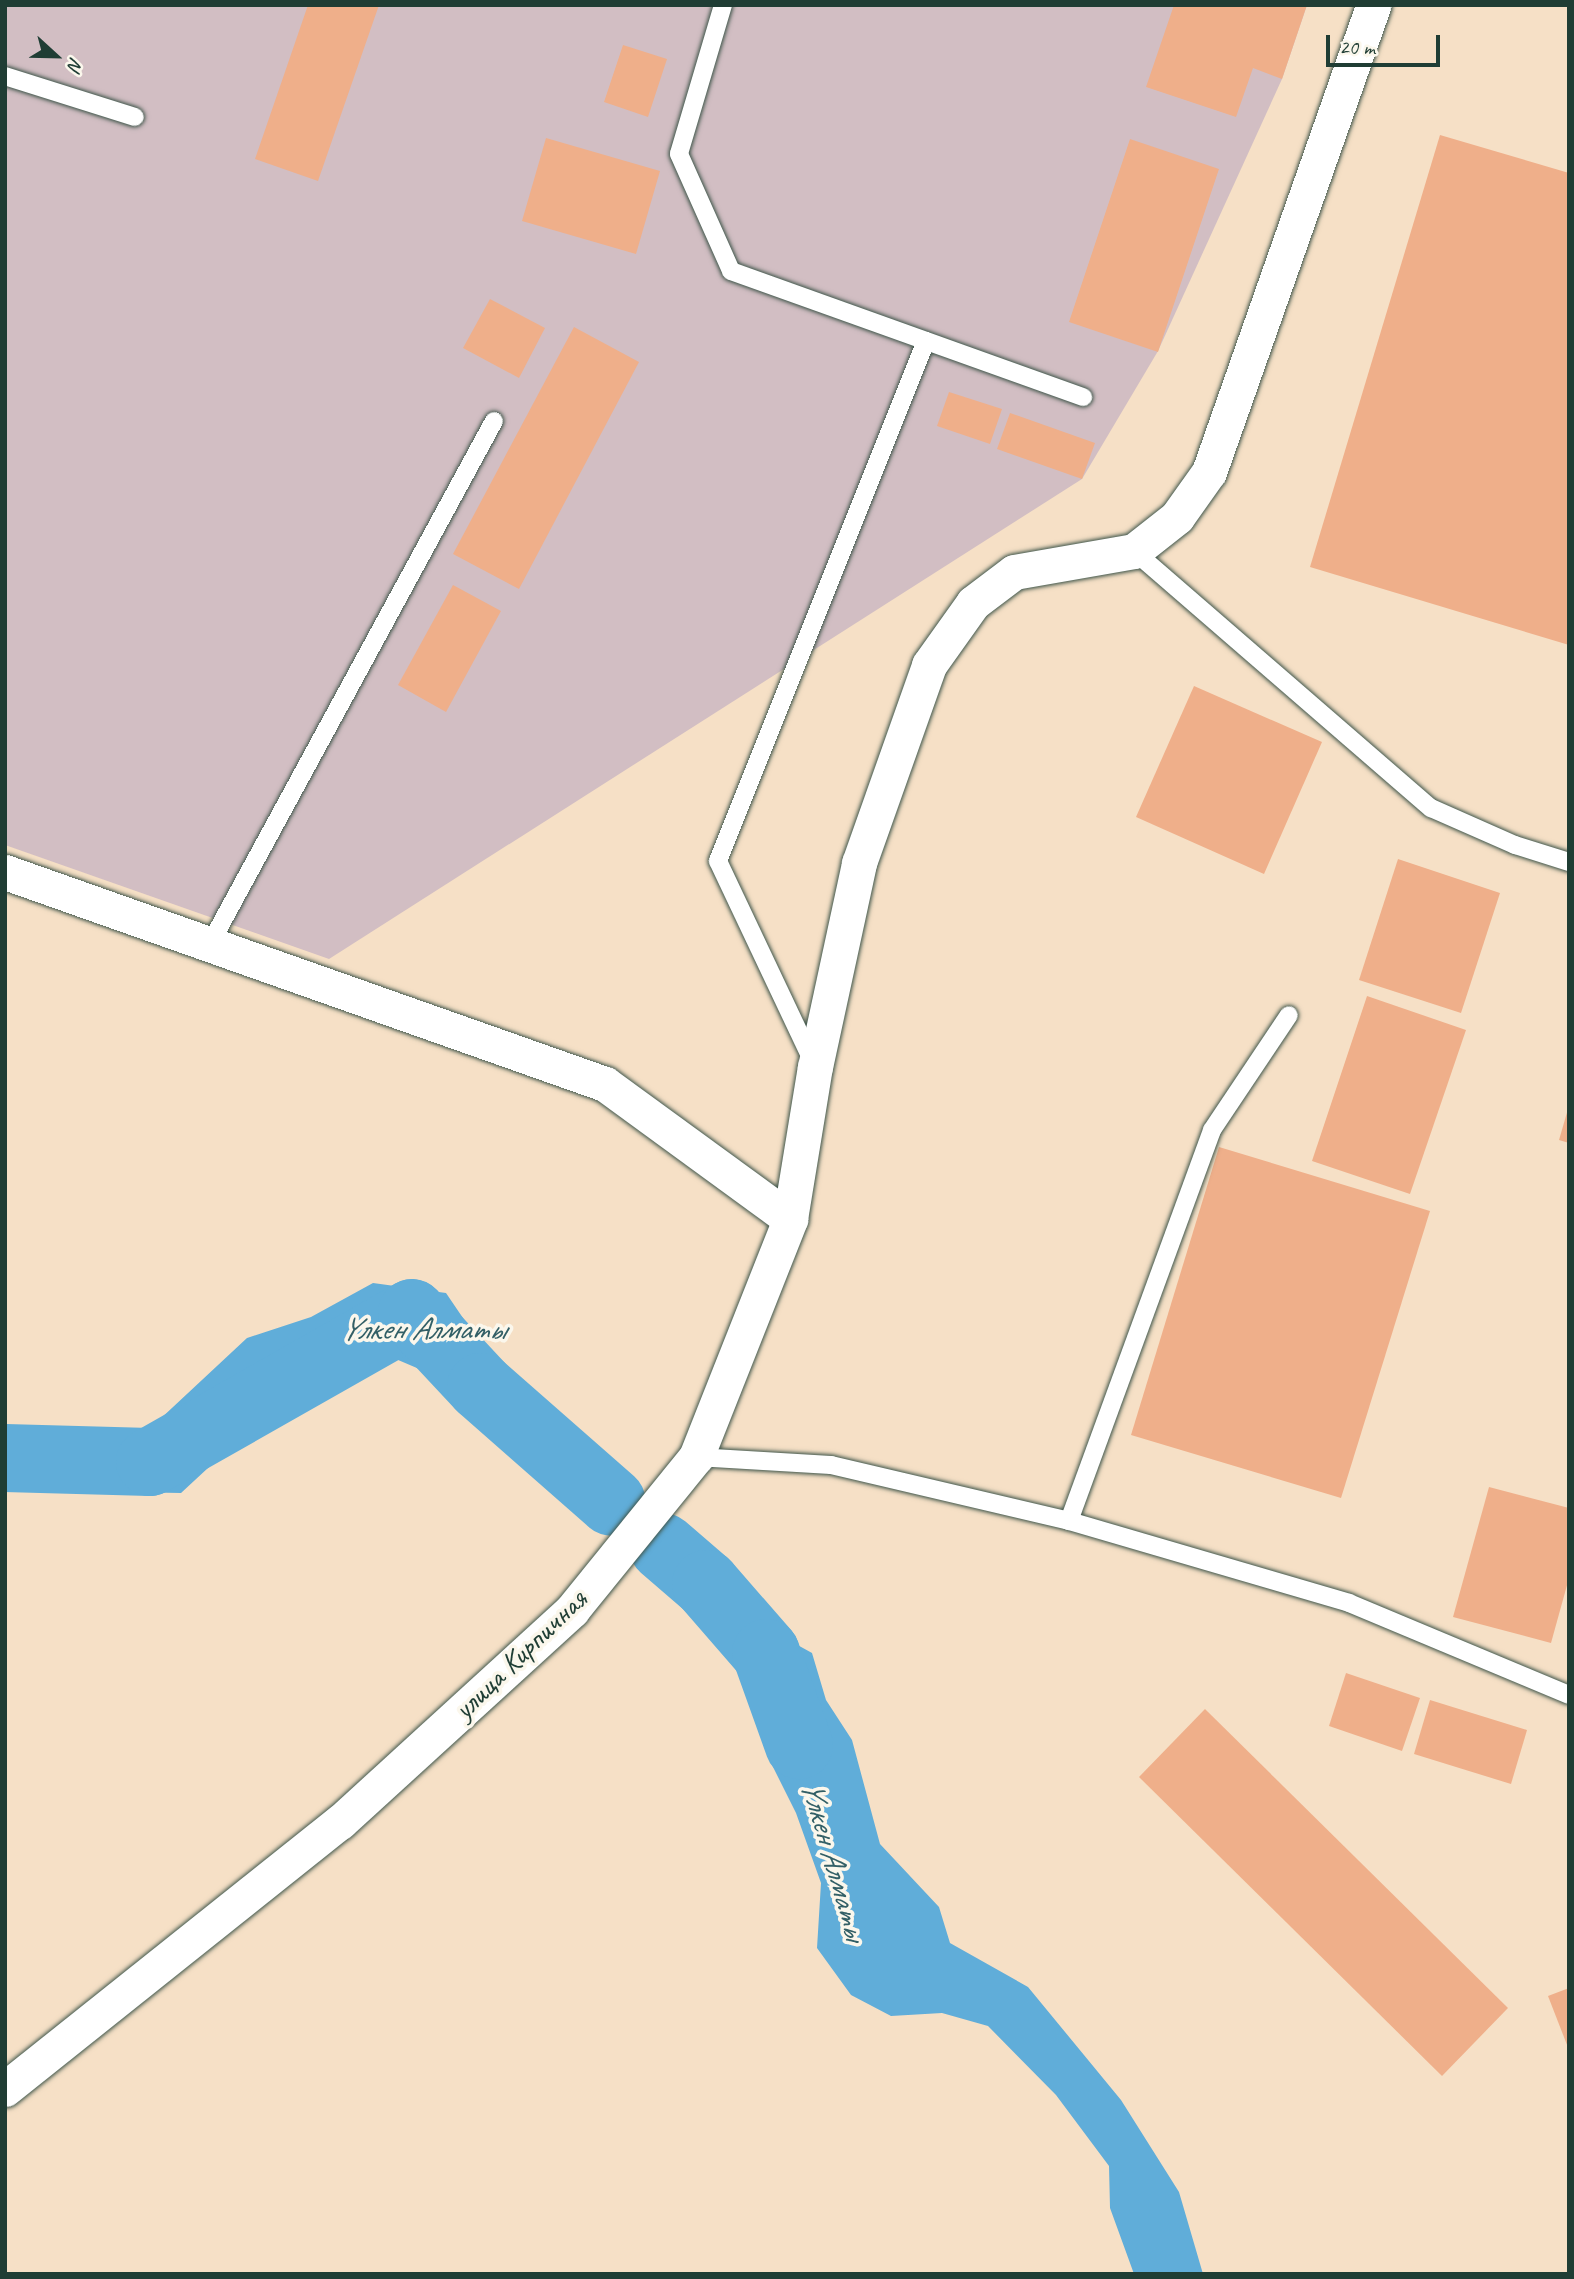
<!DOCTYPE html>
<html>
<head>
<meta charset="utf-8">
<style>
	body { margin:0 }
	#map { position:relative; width:1574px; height:2279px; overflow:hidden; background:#f6e0c6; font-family:Caveat,sans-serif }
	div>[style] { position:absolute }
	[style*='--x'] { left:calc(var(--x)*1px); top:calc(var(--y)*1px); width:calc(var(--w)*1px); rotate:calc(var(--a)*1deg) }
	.industrial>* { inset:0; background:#d2bec3 }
	.water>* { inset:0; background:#60add9 }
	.river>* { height:68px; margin:-34px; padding:0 34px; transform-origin:34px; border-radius:34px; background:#60add9 }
	.building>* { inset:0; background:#efaf8a }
	.roads { filter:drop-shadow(0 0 2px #3f554a) drop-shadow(0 0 2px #3f554a) }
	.lane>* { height:18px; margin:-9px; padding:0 9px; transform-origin:9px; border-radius:9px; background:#fff }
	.street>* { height:35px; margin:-17.5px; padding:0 17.5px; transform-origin:17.5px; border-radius:17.5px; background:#fff }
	span { translate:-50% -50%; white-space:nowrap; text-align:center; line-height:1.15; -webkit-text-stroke:7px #fbf7ec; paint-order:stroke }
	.street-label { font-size:30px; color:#1f3d34 }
	.water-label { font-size:32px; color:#325f66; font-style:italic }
	.frame { position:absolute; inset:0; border:7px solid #1f3d34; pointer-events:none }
	.north { position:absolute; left:21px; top:21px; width:70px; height:70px; -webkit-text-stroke:5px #fbf7ec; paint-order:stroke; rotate:112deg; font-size:19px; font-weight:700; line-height:28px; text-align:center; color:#1f3d34 }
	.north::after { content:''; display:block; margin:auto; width:24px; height:32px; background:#1f3d34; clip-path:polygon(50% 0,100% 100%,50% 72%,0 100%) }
	.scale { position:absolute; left:1326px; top:35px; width:114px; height:32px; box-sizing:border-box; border:4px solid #1f3d34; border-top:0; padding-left:9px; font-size:21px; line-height:24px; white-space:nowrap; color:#1f3d34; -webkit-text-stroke:5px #fbf7ec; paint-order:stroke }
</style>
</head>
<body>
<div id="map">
	<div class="industrial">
		<i style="clip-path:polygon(5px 5px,1307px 5px,1282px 79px,1158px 351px,1082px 479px,329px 959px,5px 845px)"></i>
	</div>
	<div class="water">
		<i style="clip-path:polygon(373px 1283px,446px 1293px,501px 1374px,483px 1419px,438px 1377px,377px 1351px,320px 1364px,181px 1493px,5px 1490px,5px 1437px,81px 1463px,128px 1449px,247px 1338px,311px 1317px)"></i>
		<i style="clip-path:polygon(783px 1637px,812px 1653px,826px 1700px,852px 1740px,880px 1844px,939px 1907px,950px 1943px,1028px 1987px,1121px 2100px,1179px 2192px,1203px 2274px,1134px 2274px,1110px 2208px,1109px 2166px,1056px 2095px,988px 2026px,942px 2013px,891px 2016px,851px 1995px,817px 1948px,821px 1883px,796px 1813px,770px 1761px,750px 1676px)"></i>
	</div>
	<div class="river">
		<i style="--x:5;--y:1458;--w:145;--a:1.6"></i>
		<i style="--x:150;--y:1462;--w:301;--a:-29.6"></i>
		<i style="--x:412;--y:1313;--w:101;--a:47"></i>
		<i style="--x:481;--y:1387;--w:174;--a:41.3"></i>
		<i style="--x:663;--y:1547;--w:57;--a:40.7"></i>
		<i style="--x:706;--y:1584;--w:91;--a:49"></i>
		<i style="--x:766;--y:1653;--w:98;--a:70.3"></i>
	</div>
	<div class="building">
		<i style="clip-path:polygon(308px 5px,379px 5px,318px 181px,255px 159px)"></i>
		<i style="clip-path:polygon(1174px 5px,1307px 5px,1282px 79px,1253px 68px,1236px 117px,1146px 87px)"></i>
		<i style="clip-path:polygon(623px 45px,667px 59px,648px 117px,604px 102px)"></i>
		<i style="clip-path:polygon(1440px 135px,1569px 173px,1569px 645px,1310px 567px)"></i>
		<i style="clip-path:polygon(546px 138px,660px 171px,636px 254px,522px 221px)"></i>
		<i style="clip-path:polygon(1130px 139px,1219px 169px,1158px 352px,1069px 322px)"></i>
		<i style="clip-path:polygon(490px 299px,545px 328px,519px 378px,463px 348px)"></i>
		<i style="clip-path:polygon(574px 327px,639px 362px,519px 589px,453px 554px)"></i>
		<i style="clip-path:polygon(949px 392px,1002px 409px,990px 444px,937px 426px)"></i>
		<i style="clip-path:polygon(1010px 413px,1095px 443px,1082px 479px,997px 449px)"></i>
		<i style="clip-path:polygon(453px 585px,501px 611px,446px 712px,398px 685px)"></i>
		<i style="clip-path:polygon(1194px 686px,1322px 742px,1264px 874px,1136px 817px)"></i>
		<i style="clip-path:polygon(1398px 859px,1500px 893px,1461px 1013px,1359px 980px)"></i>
		<i style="clip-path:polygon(1367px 996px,1466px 1030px,1410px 1194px,1312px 1161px)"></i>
		<i style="clip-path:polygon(1568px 1109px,1569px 1109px,1569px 1143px,1559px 1140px)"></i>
		<i style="clip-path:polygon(1219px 1147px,1430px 1211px,1341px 1498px,1131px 1435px)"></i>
		<i style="clip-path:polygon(1489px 1487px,1569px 1508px,1569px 1578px,1551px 1643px,1453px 1617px)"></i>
		<i style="clip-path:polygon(1346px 1673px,1420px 1698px,1402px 1751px,1329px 1726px)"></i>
		<i style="clip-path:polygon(1430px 1700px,1527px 1730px,1511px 1784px,1414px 1754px)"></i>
		<i style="clip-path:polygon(1205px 1709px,1508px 2008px,1442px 2076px,1139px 1777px)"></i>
		<i style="clip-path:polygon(1569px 1988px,1569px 2050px,1548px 1996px)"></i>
	</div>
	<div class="roads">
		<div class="lane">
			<i style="--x:723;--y:5;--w:155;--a:106.5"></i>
			<i style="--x:679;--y:154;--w:128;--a:66"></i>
			<i style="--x:731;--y:271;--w:374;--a:19.7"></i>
			<i style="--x:5;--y:76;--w:136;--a:17.5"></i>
			<i style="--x:1134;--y:551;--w:393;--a:40.9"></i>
			<i style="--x:1431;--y:808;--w:92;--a:23.8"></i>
			<i style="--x:1515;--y:845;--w:57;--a:17.5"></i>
			<i style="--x:210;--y:944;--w:595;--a:-61.5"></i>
			<i style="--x:812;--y:1060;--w:220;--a:-115.3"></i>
			<i style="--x:718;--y:861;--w:560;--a:-68.2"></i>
			<i style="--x:696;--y:1457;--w:135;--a:3.4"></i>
			<i style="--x:831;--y:1465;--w:244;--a:13.2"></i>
			<i style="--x:1069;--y:1521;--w:292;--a:16.3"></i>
			<i style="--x:1349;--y:1603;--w:238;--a:22.7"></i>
			<i style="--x:1069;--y:1521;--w:416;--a:-69.9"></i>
			<i style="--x:1212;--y:1130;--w:138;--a:-56.2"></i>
		</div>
		<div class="street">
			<i style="--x:5;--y:872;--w:636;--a:19.46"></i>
			<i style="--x:605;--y:1084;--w:229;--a:36.1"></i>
			<i style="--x:5;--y:2089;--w:428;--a:-38.6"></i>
			<i style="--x:340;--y:1822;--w:314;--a:-42.4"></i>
			<i style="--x:572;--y:1610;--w:197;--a:-51"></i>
			<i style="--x:696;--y:1457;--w:256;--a:-68.4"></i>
			<i style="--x:790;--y:1219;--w:154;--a:-80.7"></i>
			<i style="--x:815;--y:1067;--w:209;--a:-77.8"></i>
			<i style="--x:859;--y:863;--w:210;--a:-70.5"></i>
			<i style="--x:929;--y:665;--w:76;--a:-54.6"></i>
			<i style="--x:973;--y:603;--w:51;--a:-37.1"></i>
			<i style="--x:1014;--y:572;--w:122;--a:-9.9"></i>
			<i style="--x:1134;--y:551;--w:55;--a:-38.3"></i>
			<i style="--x:1177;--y:517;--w:55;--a:-54.6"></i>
			<i style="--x:1209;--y:472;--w:495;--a:-70.6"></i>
		</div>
	</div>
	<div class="street-label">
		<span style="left:520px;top:1654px;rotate:-44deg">улица Кирпичная</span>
	</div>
	<div class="water-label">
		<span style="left:423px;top:1329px">Үлкен Алматы</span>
		<span style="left:833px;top:1860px;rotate:74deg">Үлкен Алматы</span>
	</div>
	<div class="frame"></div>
	<div class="north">N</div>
	<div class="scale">20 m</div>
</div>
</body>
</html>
